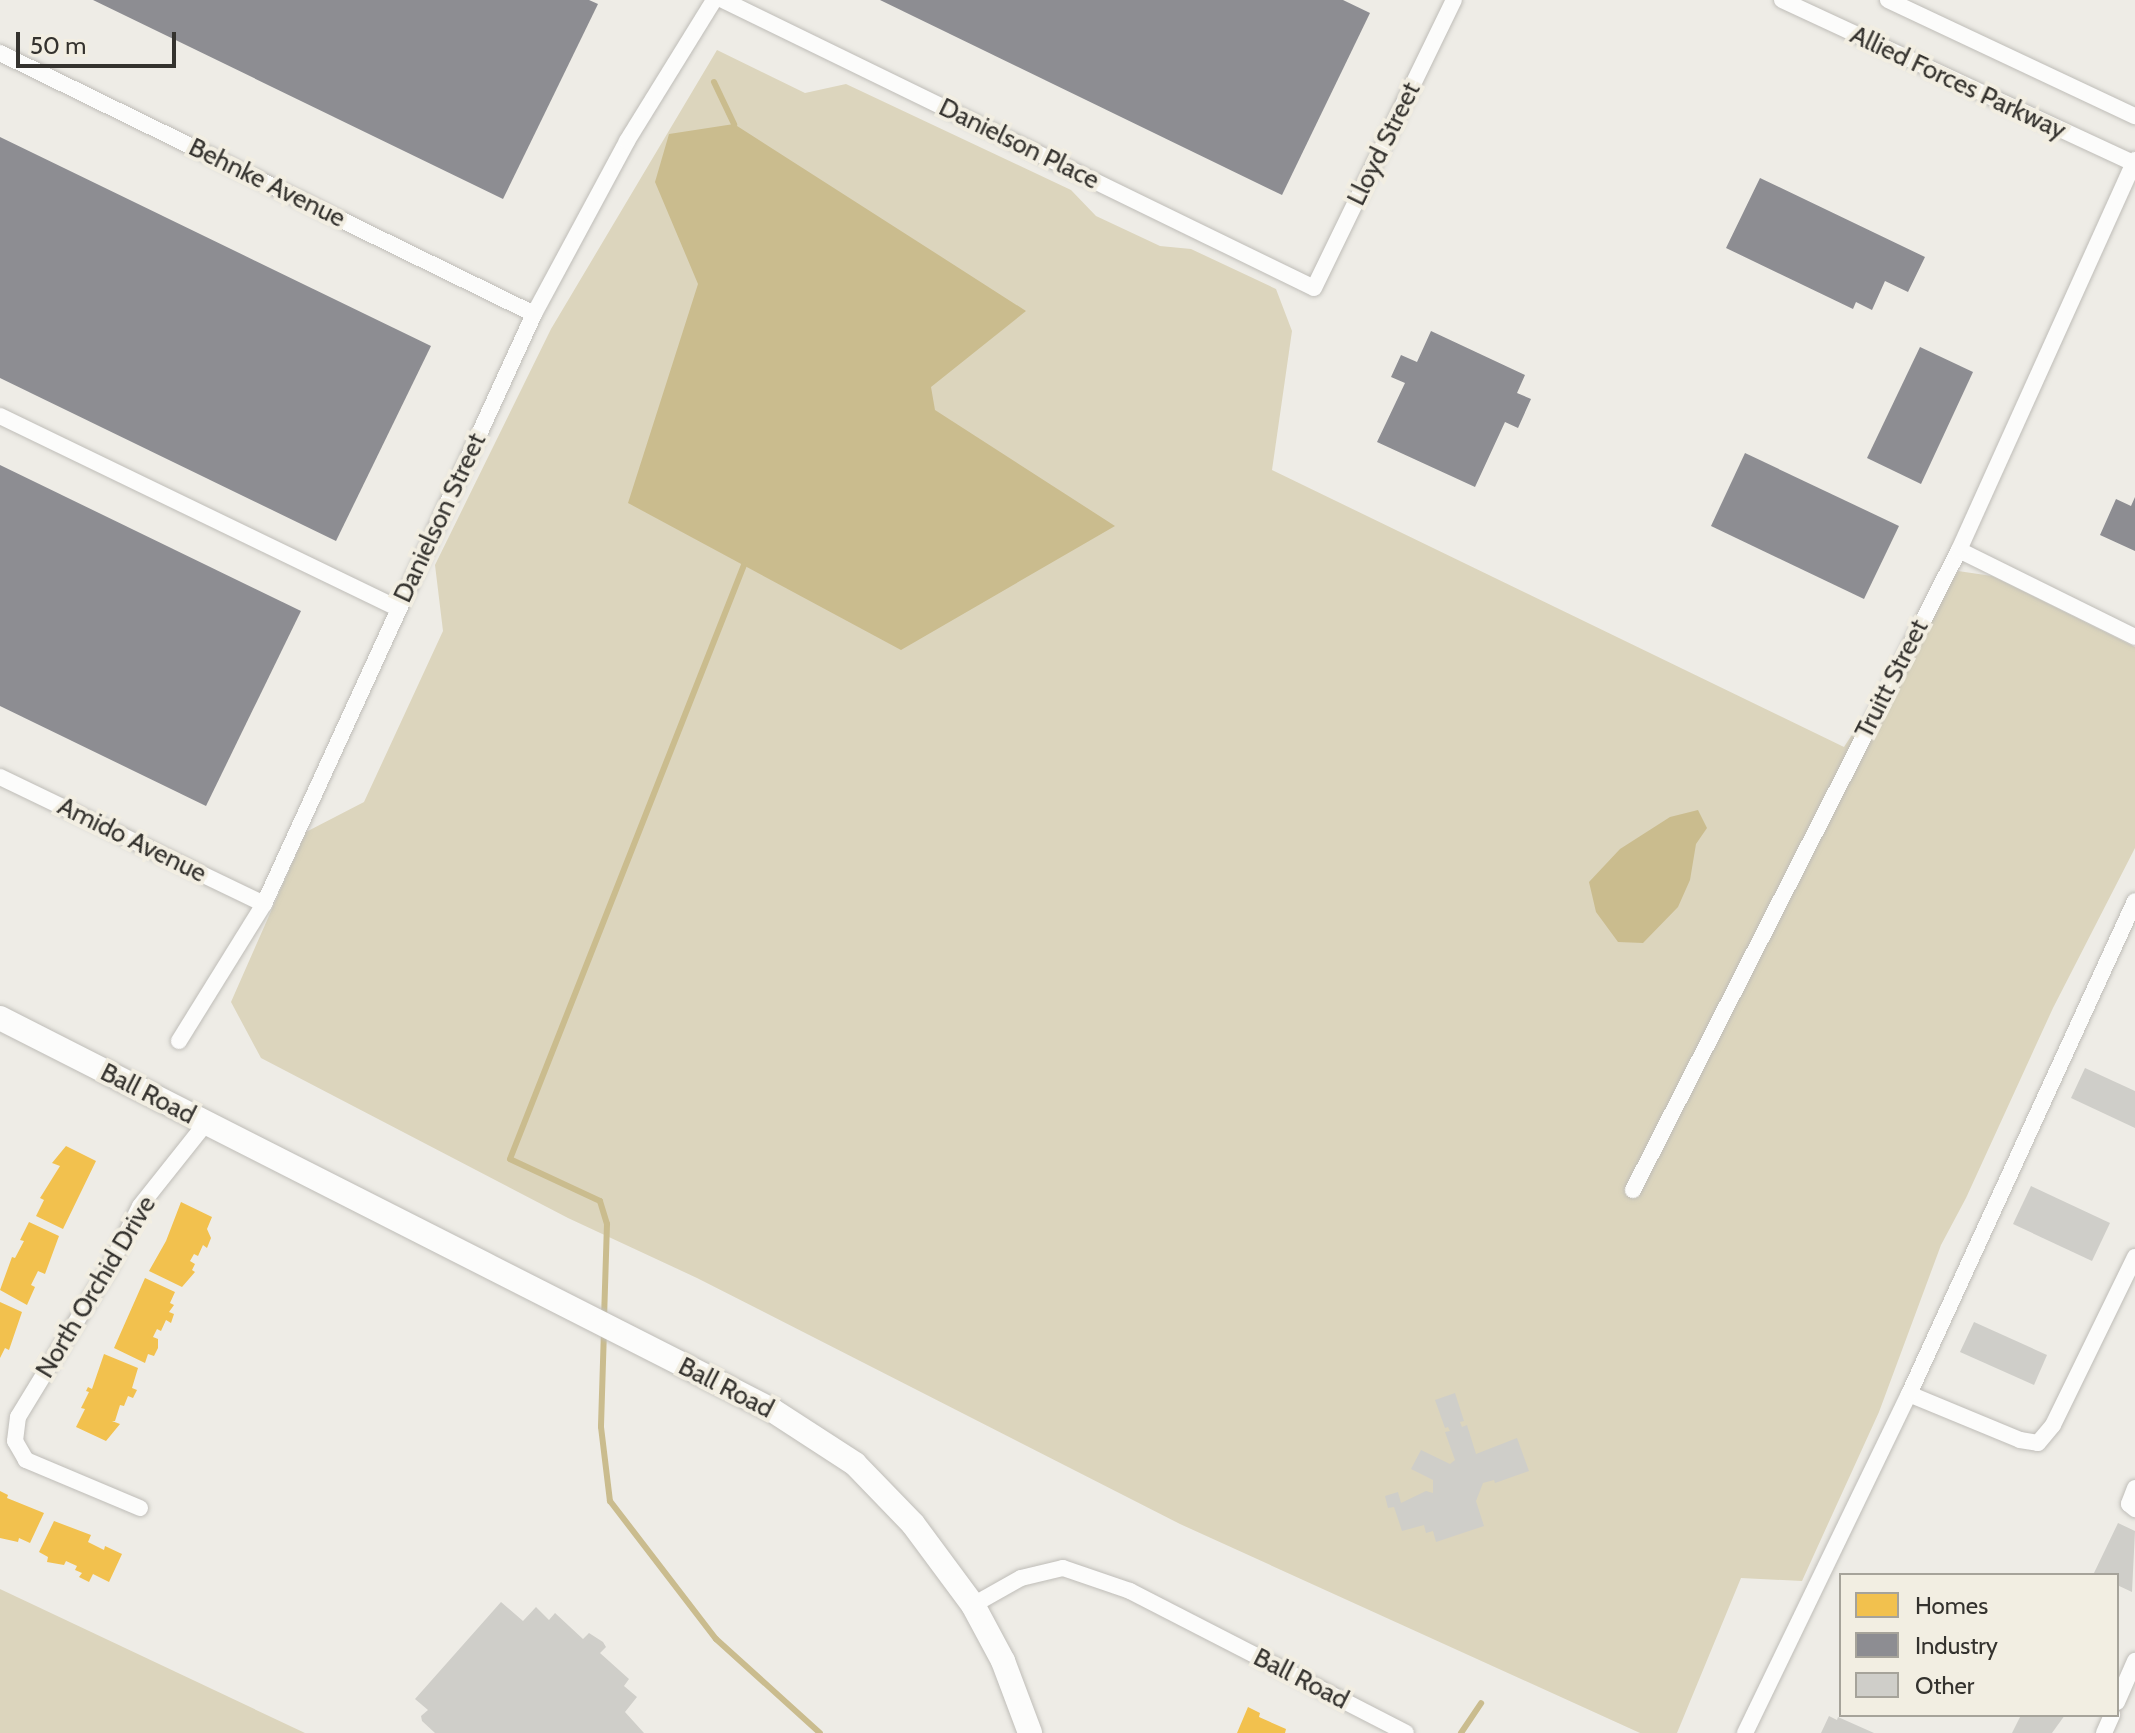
<!DOCTYPE html>
<html>
<head>
<meta charset="utf-8">
<style>
	body { margin:0 }
	#map { position:relative; width:2135px; height:1733px; overflow:hidden; background:#eeece6; font-family:Cabin,sans-serif }
	div>[style] { position:absolute }
	[style*='--x'] { left:calc(var(--x)*1px); top:calc(var(--y)*1px); width:calc(var(--w)*1px); rotate:calc(var(--a)*1deg) }
	.green>* { inset:0; background:#dcd5bd }
	.water>* { inset:0; background:#cabc8e }
	.homes>* { inset:0; background:#f2c14e }
	.industry>* { inset:0; background:#8d8d92 }
	.stream>* { height:6px; margin:-3px; padding:0 3px; transform-origin:3px; border-radius:3px; background:#cabc8e }
	.building>* { inset:0; background:#cfcec9 }
	.roads { filter:drop-shadow(0 0 2px #bfbdb8) drop-shadow(0 0 2px #bfbdb8) }
	.minor>* { height:16px; margin:-8px; padding:0 8px; transform-origin:8px; border-radius:8px; background:#fcfcfb }
	.secondary>* { height:24px; margin:-12px; padding:0 12px; transform-origin:12px; border-radius:12px; background:#fcfcfb }
	span { translate:-50% -50%; white-space:nowrap; text-align:center; line-height:1.15; -webkit-text-stroke:8px #f2eee2; paint-order:stroke }
	.street-label { font-size:26px; color:#34322e }
	.legend { position:absolute; left:1839px; top:1573px; width:280px; height:144px; box-sizing:border-box; background:#f2eee2; border:2px solid #a6a39a; margin:0; padding:10px 14px; list-style:none; font-size:24px; color:#34322e }
	.legend li { display:flex; align-items:center; gap:16px; height:40px }
	.legend b { width:40px; border:2px solid #a6a39a }
	.scale { position:absolute; left:16px; top:32px; width:160px; height:36px; box-sizing:border-box; border:4px solid #34322e; border-top:0; padding-left:10px; font-size:24px; line-height:28px; white-space:nowrap; color:#34322e; -webkit-text-stroke:6px #f2eee2; paint-order:stroke }
</style>
</head>
<body>
<div id="map">
	<div class="green">
		<i style="clip-path:polygon(717px 50px,805px 93px,846px 84px,1071px 190px,1096px 216px,1160px 246px,1191px 249px,1276px 289px,1292px 331px,1272px 470px,1844px 747px,1958px 571px,1992px 576px,2135px 647px,2135px 848px,2053px 1008px,1966px 1198px,1941px 1245px,1879px 1412px,1802px 1581px,1741px 1578px,1677px 1733px,1640px 1733px,1180px 1524px,697px 1278px,568px 1218px,261px 1058px,231px 1002px,306px 832px,364px 802px,443px 631px,435px 565px,551px 329px)"></i>
		<i style="clip-path:polygon(0 1589px,305px 1733px,0 1733px)"></i>
	</div>
	<div class="water">
		<i style="clip-path:polygon(734px 124px,1026px 311px,931px 387px,935px 410px,1115px 526px,901px 650px,628px 503px,698px 284px,655px 182px,669px 134px)"></i>
		<i style="clip-path:polygon(1698px 810px,1707px 828px,1696px 844px,1690px 880px,1678px 907px,1643px 943px,1618px 942px,1596px 912px,1589px 882px,1620px 849px,1670px 817px)"></i>
	</div>
	<div class="homes">
		<i style="clip-path:polygon(66px 1146px,96px 1161px,63px 1229px,36px 1216px,44px 1200px,40px 1198px,60px 1166px,52px 1163px)"></i>
		<i style="clip-path:polygon(181px 1202px,212px 1217px,207px 1229px,211px 1238px,207px 1248px,203px 1245px,198px 1256px,194px 1254px,190px 1261px,195px 1264px,192px 1270px,195px 1272px,182px 1287px,149px 1271px,166px 1241px)"></i>
		<i style="clip-path:polygon(29px 1222px,59px 1236px,45px 1274px,38px 1271px,31px 1285px,35px 1287px,27px 1305px,0 1290px,12px 1257px,15px 1258px,24px 1241px,20px 1240px)"></i>
		<i style="clip-path:polygon(145px 1278px,175px 1292px,170px 1303px,174px 1305px,169px 1312px,174px 1314px,171px 1323px,166px 1320px,161px 1331px,157px 1329px,153px 1337px,158px 1339px,158px 1348px,154px 1356px,148px 1354px,145px 1363px,114px 1348px)"></i>
		<i style="clip-path:polygon(0 1302px,22px 1312px,9px 1350px,5px 1348px,0 1358px)"></i>
		<i style="clip-path:polygon(104px 1354px,138px 1368px,132px 1388px,137px 1390px,133px 1398px,128px 1396px,124px 1406px,120px 1405px,115px 1421px,112px 1421px,120px 1424px,106px 1441px,76px 1427px,85px 1409px,81px 1408px,89px 1392px,86px 1391px,88px 1387px,92px 1389px)"></i>
		<i style="clip-path:polygon(0 1491px,8px 1495px,7px 1498px,44px 1513px,30px 1543px,19px 1538px,18px 1542px,0 1538px)"></i>
		<i style="clip-path:polygon(54px 1521px,91px 1535px,88px 1542px,104px 1550px,105px 1546px,122px 1554px,109px 1582px,93px 1574px,89px 1582px,79px 1577px,82px 1573px,75px 1570px,77px 1566px,66px 1561px,64px 1565px,47px 1562px,48px 1557px,39px 1552px)"></i>
		<i style="clip-path:polygon(1248px 1707px,1260px 1713px,1259px 1717px,1286px 1729px,1285px 1733px,1237px 1733px)"></i>
	</div>
	<div class="industry">
		<i style="clip-path:polygon(93px 0,589px 0,598px 4px,503px 199px)"></i>
		<i style="clip-path:polygon(880px 0,1343px 0,1370px 13px,1282px 195px)"></i>
		<i style="clip-path:polygon(0 137px,431px 346px,336px 541px,0 378px)"></i>
		<i style="clip-path:polygon(1760px 178px,1925px 257px,1908px 292px,1885px 281px,1872px 310px,1856px 302px,1853px 309px,1726px 248px)"></i>
		<i style="clip-path:polygon(1431px 331px,1525px 375px,1517px 393px,1531px 399px,1518px 428px,1505px 422px,1475px 487px,1377px 442px,1405px 383px,1391px 377px,1401px 355px,1417px 362px)"></i>
		<i style="clip-path:polygon(1920px 347px,1973px 372px,1921px 484px,1867px 458px)"></i>
		<i style="clip-path:polygon(1745px 453px,1899px 526px,1864px 599px,1711px 526px)"></i>
		<i style="clip-path:polygon(0 465px,301px 611px,206px 806px,0 706px)"></i>
		<i style="clip-path:polygon(2135px 497px,2135px 551px,2100px 535px,2116px 499px,2131px 506px)"></i>
	</div>
	<div class="stream">
		<i style="--x:714;--y:82;--w:47;--a:64.5"></i>
		<i style="--x:604;--y:1319;--w:95;--a:-88.2"></i>
		<i style="--x:607;--y:1224;--w:24;--a:-107"></i>
		<i style="--x:600;--y:1201;--w:99;--a:-155"></i>
		<i style="--x:510;--y:1159;--w:638;--a:-68.5"></i>
		<i style="--x:604;--y:1330;--w:97;--a:91.8"></i>
		<i style="--x:601;--y:1427;--w:75;--a:83.1"></i>
		<i style="--x:610;--y:1501;--w:174;--a:52.5"></i>
		<i style="--x:716;--y:1639;--w:140;--a:42.1"></i>
		<i style="--x:1461;--y:1733;--w:36;--a:-56"></i>
	</div>
	<div class="building">
		<i style="clip-path:polygon(2085px 1068px,2135px 1091px,2135px 1128px,2071px 1098px)"></i>
		<i style="clip-path:polygon(2031px 1186px,2110px 1223px,2092px 1261px,2013px 1224px)"></i>
		<i style="clip-path:polygon(1974px 1322px,2047px 1355px,2034px 1385px,1960px 1352px)"></i>
		<i style="clip-path:polygon(1455px 1393px,1464px 1421px,1460px 1422px,1462px 1427px,1467px 1425px,1476px 1454px,1517px 1438px,1529px 1471px,1495px 1483px,1494px 1480px,1483px 1483px,1476px 1501px,1484px 1526px,1436px 1542px,1433px 1531px,1426px 1533px,1424px 1525px,1402px 1531px,1394px 1507px,1388px 1508px,1385px 1496px,1398px 1492px,1401px 1503px,1426px 1491px,1433px 1493px,1433px 1480px,1411px 1469px,1421px 1450px,1450px 1464px,1455px 1460px,1445px 1432px,1450px 1431px,1448px 1427px,1445px 1428px,1435px 1400px)"></i>
		<i style="clip-path:polygon(2118px 1523px,2135px 1531px,2132px 1592px,2117px 1585px,2117px 1575px,2094px 1573px)"></i>
		<i style="clip-path:polygon(501px 1602px,523px 1621px,536px 1607px,549px 1620px,555px 1613px,583px 1639px,589px 1633px,603px 1642px,606px 1647px,600px 1653px,629px 1679px,624px 1686px,637px 1697px,625px 1712px,644px 1733px,435px 1733px,422px 1721px,421px 1716px,428px 1710px,415px 1699px)"></i>
		<i style="clip-path:polygon(2021px 1715px,2065px 1715px,2052px 1733px,2012px 1733px)"></i>
		<i style="clip-path:polygon(1829px 1716px,1837px 1720px,1838px 1717px,1874px 1733px,1821px 1733px)"></i>
	</div>
	<div class="roads">
		<div class="minor">
			<i style="--x:723;--y:0;--w:657;--a:25.98"></i>
			<i style="--x:1314;--y:288;--w:320;--a:-64.1"></i>
			<i style="--x:1782;--y:0;--w:389;--a:24.9"></i>
			<i style="--x:1888;--y:0;--w:273;--a:25.2"></i>
			<i style="--x:0;--y:53;--w:594;--a:26.05"></i>
			<i style="--x:0;--y:416;--w:443;--a:25.8"></i>
			<i style="--x:1959;--y:550;--w:196;--a:26.3"></i>
			<i style="--x:0;--y:777;--w:293;--a:25.7"></i>
			<i style="--x:179;--y:1041;--w:161;--a:-58.2"></i>
			<i style="--x:264;--y:904;--w:649;--a:-65.41"></i>
			<i style="--x:534;--y:314;--w:196;--a:-61.7"></i>
			<i style="--x:627;--y:141;--w:166;--a:-58.3"></i>
			<i style="--x:1633;--y:1190;--w:718;--a:-63.01"></i>
			<i style="--x:1959;--y:550;--w:428;--a:-65.7"></i>
			<i style="--x:1909;--y:1394;--w:120;--a:22.5"></i>
			<i style="--x:2020;--y:1440;--w:18;--a:9"></i>
			<i style="--x:2038;--y:1443;--w:23;--a:-50"></i>
			<i style="--x:2053;--y:1425;--w:187;--a:-64"></i>
			<i style="--x:2135;--y:1488;--w:17;--a:111"></i>
			<i style="--x:2129;--y:1504;--w:8;--a:40"></i>
			<i style="--x:140;--y:1508;--w:124;--a:-157.2"></i>
			<i style="--x:26;--y:1460;--w:22;--a:-120"></i>
			<i style="--x:15;--y:1441;--w:24;--a:-83"></i>
			<i style="--x:18;--y:1417;--w:175;--a:-58.6"></i>
			<i style="--x:109;--y:1268;--w:69;--a:-63.4"></i>
			<i style="--x:140;--y:1206;--w:106;--a:-51.5"></i>
			<i style="--x:973;--y:1605;--w:55;--a:-29.4"></i>
			<i style="--x:1021;--y:1578;--w:43;--a:-13.4"></i>
			<i style="--x:1063;--y:1568;--w:71;--a:18.9"></i>
			<i style="--x:1130;--y:1591;--w:310;--a:27.2"></i>
			<i style="--x:2117;--y:1702;--w:45;--a:-66.3"></i>
			<i style="--x:1745;--y:1733;--w:377;--a:-64.2"></i>
			<i style="--x:1909;--y:1394;--w:542;--a:-65.37"></i>
			<i style="--x:2104;--y:1733;--w:20;--a:-66"></i>
		</div>
		<div class="secondary">
			<i style="--x:0;--y:1018;--w:866;--a:26.92"></i>
			<i style="--x:772;--y:1410;--w:99;--a:33"></i>
			<i style="--x:855;--y:1464;--w:83;--a:46"></i>
			<i style="--x:913;--y:1524;--w:101;--a:53.5"></i>
			<i style="--x:973;--y:1605;--w:64;--a:61.8"></i>
			<i style="--x:1003;--y:1661;--w:77;--a:69.4"></i>
		</div>
	</div>
	<div class="street-label">
		<span style="left:1958px;top:83px;rotate:25deg">Allied Forces Parkway</span>
		<span style="left:1019px;top:144px;rotate:26deg">Danielson Place</span>
		<span style="left:1384px;top:144px;rotate:-64deg">Lloyd Street</span>
		<span style="left:267px;top:183px;rotate:26deg">Behnke Avenue</span>
		<span style="left:440px;top:518px;rotate:-65deg">Danielson Street</span>
		<span style="left:1892px;top:679px;rotate:-63deg">Truitt Street</span>
		<span style="left:132px;top:840px;rotate:26deg">Amido Avenue</span>
		<span style="left:148px;top:1094px;rotate:27deg">Ball Road</span>
		<span style="left:96px;top:1287px;rotate:-59deg">North Orchid Drive</span>
		<span style="left:726px;top:1388px;rotate:27deg">Ball Road</span>
		<span style="left:1301px;top:1679px;rotate:27deg">Ball Road</span>
	</div>
	<ul class="legend">
	<li><b style="height:22px;background:#f2c14e"></b>Homes</li>
	<li><b style="height:22px;background:#8d8d92"></b>Industry</li>
	<li><b style="height:22px;background:#cfcec9"></b>Other</li>
	</ul>
	<div class="scale">50 m</div>
</div>
</body>
</html>
